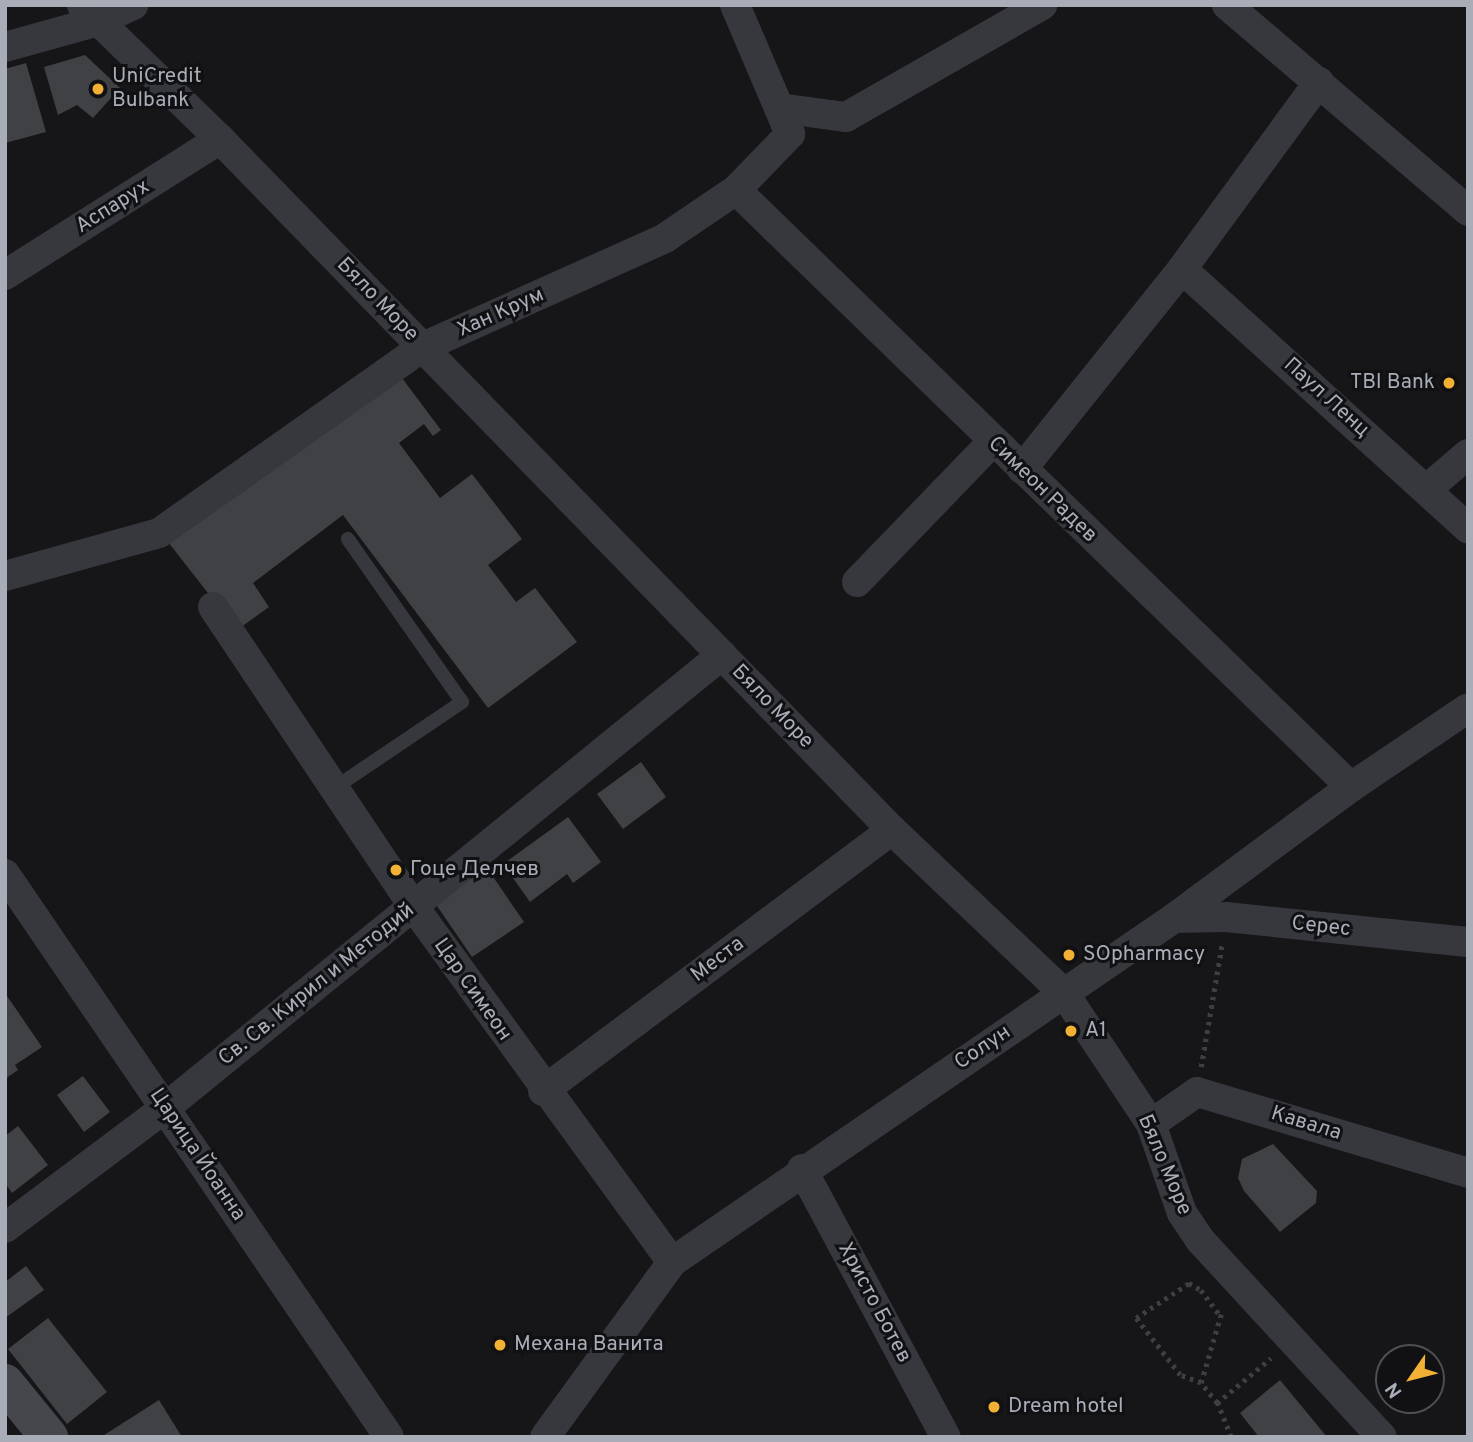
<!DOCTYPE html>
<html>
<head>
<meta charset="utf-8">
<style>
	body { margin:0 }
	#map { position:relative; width:1473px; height:1442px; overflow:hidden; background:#161618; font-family:Overpass,sans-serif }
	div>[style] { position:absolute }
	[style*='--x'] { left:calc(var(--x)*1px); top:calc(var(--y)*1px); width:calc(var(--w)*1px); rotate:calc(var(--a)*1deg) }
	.building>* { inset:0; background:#404145 }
	.path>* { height:4.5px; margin-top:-2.25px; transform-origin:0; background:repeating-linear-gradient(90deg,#3d3f44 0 3.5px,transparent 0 8.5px) }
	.lane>* { height:14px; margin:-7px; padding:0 7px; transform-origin:7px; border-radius:7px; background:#37383d }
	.street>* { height:30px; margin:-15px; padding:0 15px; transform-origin:15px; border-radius:15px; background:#37383d }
	.secondary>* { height:38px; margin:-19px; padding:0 19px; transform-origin:19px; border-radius:19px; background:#45474d }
	.dots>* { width:19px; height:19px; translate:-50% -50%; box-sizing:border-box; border:4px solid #111113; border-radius:50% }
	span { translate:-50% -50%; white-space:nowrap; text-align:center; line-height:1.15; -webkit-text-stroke:6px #111113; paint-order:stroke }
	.poi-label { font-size:21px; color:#a8adb8 }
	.left { translate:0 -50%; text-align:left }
	.right { translate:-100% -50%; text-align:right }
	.street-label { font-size:21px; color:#a8adb8 }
	.frame { position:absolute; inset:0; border:7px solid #a8adb8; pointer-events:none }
	.north { position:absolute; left:1375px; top:1344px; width:70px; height:70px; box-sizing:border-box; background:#111113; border:2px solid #4d4f55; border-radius:50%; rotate:235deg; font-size:19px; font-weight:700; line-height:28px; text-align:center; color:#a8adb8 }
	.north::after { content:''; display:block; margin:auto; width:24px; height:32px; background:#f2b134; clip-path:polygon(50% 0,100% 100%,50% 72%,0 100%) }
</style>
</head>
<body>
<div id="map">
	<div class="building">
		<i style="clip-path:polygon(85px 55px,120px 88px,93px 118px,77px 105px,58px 115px,44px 67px)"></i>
		<i style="clip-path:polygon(26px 63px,46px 132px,5px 143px,5px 69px)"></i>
		<i style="clip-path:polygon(396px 370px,441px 430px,433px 436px,424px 424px,399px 443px,440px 498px,472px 474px,522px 539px,488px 565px,516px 602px,535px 588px,577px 642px,488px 708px,343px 515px,253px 583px,269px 607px,237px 630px,168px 542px)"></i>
		<i style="clip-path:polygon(641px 762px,666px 797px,623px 829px,597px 794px)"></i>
		<i style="clip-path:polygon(568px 817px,601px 862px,573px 883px,567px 874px,530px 902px,503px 864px)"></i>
		<i style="clip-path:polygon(487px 868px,524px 922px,472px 957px,435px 903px)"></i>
		<i style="clip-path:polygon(5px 993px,42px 1047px,15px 1065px,18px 1070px,5px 1079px)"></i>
		<i style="clip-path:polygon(83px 1076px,110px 1112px,84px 1132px,57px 1095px)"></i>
		<i style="clip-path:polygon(18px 1126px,48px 1165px,12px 1193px,5px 1183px,5px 1136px)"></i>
		<i style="clip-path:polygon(1273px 1144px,1317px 1191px,1316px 1203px,1280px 1232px,1244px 1191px,1238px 1178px,1242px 1159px)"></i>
		<i style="clip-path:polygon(26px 1266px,44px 1290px,5px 1318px,5px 1282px)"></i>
		<i style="clip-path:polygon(48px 1318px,107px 1392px,67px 1424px,8px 1349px)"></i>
		<i style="clip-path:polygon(1280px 1380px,1327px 1437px,1259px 1437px,1240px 1413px)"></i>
		<i style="clip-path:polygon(159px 1400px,182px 1437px,101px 1437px)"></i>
	</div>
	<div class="path">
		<i style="--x:1201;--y:1067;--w:125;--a:-80.3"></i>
		<i style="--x:1201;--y:1383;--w:22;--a:-159"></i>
		<i style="--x:1180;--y:1375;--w:72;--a:-127.7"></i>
		<i style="--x:1136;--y:1318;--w:64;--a:-33.4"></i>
		<i style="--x:1189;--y:1283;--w:14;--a:30"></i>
		<i style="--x:1201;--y:1290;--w:34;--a:53"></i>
		<i style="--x:1217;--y:1403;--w:26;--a:-129"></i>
		<i style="--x:1201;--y:1383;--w:72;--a:-73.8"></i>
		<i style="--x:1231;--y:1437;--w:37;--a:-112"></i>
		<i style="--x:1217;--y:1403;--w:70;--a:-39.8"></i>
	</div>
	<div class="lane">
		<i style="--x:336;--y:787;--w:152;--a:-34"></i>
		<i style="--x:462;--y:702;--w:199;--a:-125"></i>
	</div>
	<div class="street">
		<i style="--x:82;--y:5;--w:192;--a:44.2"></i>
		<i style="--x:220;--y:139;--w:964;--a:45.8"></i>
		<i style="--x:892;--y:830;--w:237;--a:43.5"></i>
		<i style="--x:1064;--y:993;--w:157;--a:56.4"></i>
		<i style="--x:1151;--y:1124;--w:94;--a:70.8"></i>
		<i style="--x:1182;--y:1213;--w:32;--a:56"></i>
		<i style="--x:1200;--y:1240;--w:268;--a:47.3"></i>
		<i style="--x:1227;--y:5;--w:317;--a:40.5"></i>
		<i style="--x:5;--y:47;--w:98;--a:-15.5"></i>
		<i style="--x:99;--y:21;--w:38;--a:-25"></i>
		<i style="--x:779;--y:108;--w:68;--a:7.7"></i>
		<i style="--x:846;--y:117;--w:226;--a:-29.7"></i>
		<i style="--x:736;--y:190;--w:857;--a:44.15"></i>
		<i style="--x:1182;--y:269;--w:386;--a:42.2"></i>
		<i style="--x:5;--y:275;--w:254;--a:-32.3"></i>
		<i style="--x:1022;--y:469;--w:256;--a:-51.3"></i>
		<i style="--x:1182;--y:269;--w:232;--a:-53.8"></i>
		<i style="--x:1427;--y:489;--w:54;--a:-40.5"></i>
		<i style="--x:5;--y:576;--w:160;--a:-15.6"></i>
		<i style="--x:159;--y:533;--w:323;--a:-35.2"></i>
		<i style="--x:423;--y:347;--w:265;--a:-24.2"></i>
		<i style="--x:665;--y:238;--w:86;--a:-34.1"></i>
		<i style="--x:736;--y:190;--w:78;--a:-46"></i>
		<i style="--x:790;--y:134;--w:140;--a:-113.1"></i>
		<i style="--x:857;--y:582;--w:194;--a:-46"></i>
		<i style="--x:213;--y:607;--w:361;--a:56.2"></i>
		<i style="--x:414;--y:907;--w:439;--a:54"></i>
		<i style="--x:5;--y:874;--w:681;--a:55.7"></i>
		<i style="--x:1174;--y:918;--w:52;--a:-1.1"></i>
		<i style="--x:1226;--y:917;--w:243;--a:5.9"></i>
		<i style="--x:543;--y:1091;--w:436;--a:-36.8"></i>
		<i style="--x:1151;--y:1124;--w:56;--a:-34.8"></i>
		<i style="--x:1197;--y:1092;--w:283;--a:16.6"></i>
		<i style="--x:802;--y:1169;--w:304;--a:61.8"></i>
		<i style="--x:5;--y:1228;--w:200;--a:-36.9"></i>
		<i style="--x:165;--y:1108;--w:718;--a:-39.12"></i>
		<i style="--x:545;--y:1437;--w:216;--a:-54"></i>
		<i style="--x:672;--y:1262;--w:609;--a:-34.42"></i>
		<i style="--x:1174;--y:918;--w:220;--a:-36.5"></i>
		<i style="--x:1351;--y:787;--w:141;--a:-34"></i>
	</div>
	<div class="secondary">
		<i style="--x:5;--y:1383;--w:70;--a:50.8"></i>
	</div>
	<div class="dots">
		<i style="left:98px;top:89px;background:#f2b134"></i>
		<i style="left:1449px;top:383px;background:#f2b134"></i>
		<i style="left:396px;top:870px;background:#f2b134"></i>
		<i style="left:1069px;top:955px;background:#f2b134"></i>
		<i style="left:1071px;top:1031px;background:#f2b134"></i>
		<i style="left:500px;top:1345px;background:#f2b134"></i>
		<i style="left:994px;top:1407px;background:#f2b134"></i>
	</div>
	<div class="poi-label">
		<span class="left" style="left:112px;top:89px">UniCredit<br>Bulbank</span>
		<span class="right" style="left:1435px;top:383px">TBI Bank</span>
		<span class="left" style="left:410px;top:870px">Гоце Делчев</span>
		<span class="left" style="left:1083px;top:955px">SOpharmacy</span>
		<span class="left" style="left:1085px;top:1031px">A1</span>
		<span class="left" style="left:514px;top:1345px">Механа Ванита</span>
		<span class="left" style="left:1008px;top:1407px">Dream hotel</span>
	</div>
	<div class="street-label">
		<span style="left:113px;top:207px;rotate:-32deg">Аспарух</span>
		<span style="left:377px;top:300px;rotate:46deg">Бяло Море</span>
		<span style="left:501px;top:313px;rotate:-24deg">Хан Крум</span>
		<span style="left:1326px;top:398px;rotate:42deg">Паул Ленц</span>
		<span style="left:1042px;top:490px;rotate:44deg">Симеон Радев</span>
		<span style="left:772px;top:707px;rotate:46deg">Бяло Море</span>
		<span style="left:1321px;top:927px;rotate:6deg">Серес</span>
		<span style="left:718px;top:960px;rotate:-37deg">Места</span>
		<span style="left:317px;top:985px;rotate:-39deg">Св. Св. Кирил и Методий</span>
		<span style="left:472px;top:990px;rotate:55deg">Цар Симеон</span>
		<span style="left:983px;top:1048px;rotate:-34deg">Солун</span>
		<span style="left:1306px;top:1124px;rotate:17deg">Кавала</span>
		<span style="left:197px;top:1155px;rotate:56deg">Царица Йоанна</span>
		<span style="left:1164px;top:1165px;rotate:67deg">Бяло Море</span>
		<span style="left:874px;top:1303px;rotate:62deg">Христо Ботев</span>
	</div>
	<div class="frame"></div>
	<div class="north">N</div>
</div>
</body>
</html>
